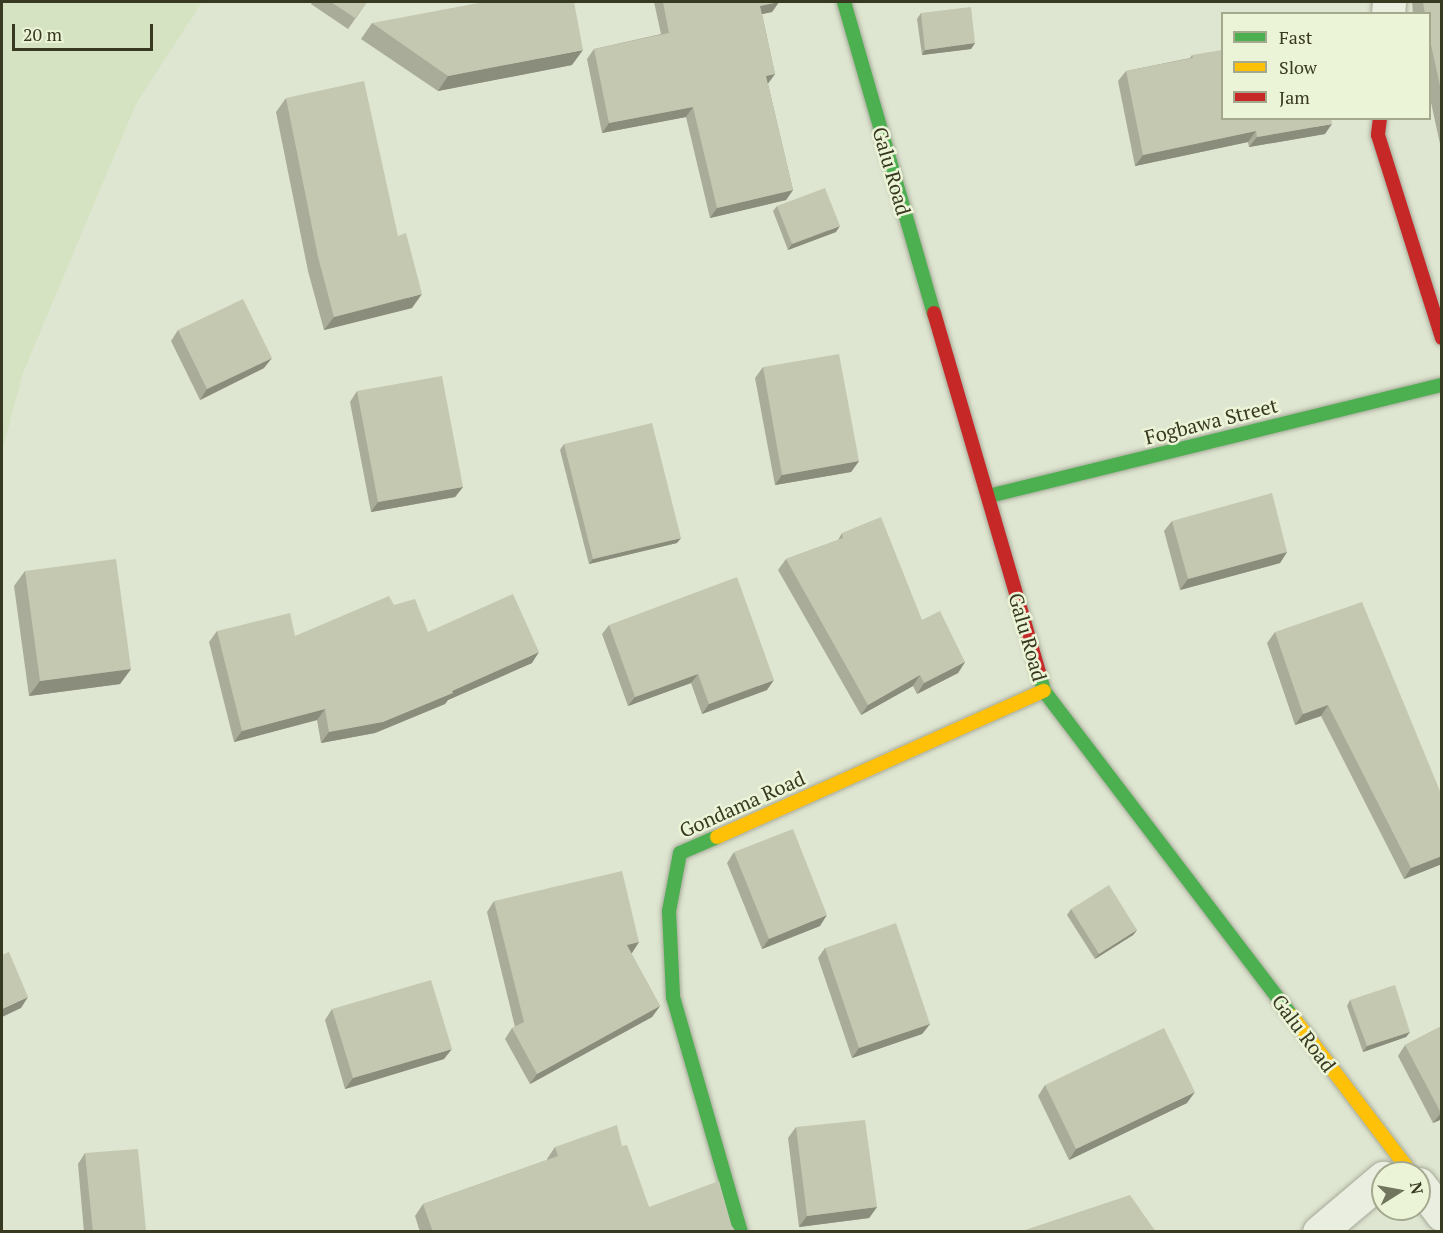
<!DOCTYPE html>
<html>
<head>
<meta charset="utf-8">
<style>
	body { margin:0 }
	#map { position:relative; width:1443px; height:1233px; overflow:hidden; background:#dee5d0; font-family:"PT Serif",serif }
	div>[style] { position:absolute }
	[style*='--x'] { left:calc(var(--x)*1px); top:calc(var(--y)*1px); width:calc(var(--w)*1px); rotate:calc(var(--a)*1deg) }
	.farmland>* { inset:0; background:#d6e3c2 }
	.roads { filter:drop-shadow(0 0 2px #a6aa99) drop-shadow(0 0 2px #a6aa99) }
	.street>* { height:33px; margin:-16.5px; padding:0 16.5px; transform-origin:16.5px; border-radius:16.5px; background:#eaeee1 }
	.fast>* { height:14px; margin:-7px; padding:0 7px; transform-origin:7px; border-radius:7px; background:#4caf50 }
	.slow>* { height:14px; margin:-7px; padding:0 7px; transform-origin:7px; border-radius:7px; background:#ffc107 }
	.jam>* { height:14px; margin:-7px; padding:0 7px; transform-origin:7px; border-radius:7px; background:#c62828 }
	.wall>* { inset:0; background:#a9ac98 }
	.shaded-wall>* { inset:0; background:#8a8c7c }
	.building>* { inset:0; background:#c5c8b1 }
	span { translate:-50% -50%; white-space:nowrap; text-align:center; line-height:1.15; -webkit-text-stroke:5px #ecf4d7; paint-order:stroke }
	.street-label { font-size:20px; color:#383921 }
	.frame { position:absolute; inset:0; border:3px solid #383921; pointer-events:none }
	.legend { position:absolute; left:1221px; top:12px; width:210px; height:108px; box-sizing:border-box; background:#ecf4d7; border:2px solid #a4a98e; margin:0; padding:8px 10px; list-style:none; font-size:18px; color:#383921 }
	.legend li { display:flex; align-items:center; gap:12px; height:30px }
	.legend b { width:30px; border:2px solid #a4a98e }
	.north { position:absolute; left:1371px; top:1161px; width:60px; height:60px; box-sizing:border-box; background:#ecf4d7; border:2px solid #a4a98e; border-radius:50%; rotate:79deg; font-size:16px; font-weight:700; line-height:24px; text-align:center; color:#383921 }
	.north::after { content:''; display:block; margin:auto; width:21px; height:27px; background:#72755e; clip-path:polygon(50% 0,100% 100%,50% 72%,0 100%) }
	.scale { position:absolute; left:12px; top:24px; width:141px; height:27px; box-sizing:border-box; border:3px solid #383921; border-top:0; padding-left:8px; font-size:18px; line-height:21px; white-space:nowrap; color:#383921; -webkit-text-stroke:4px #ecf4d7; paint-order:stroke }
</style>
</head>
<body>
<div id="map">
	<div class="farmland">
		<i style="clip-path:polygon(2px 2px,202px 2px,136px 104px,23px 373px,2px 451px)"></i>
	</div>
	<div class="roads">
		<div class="street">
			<i style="--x:1388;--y:14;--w:12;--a:-85"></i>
			<i style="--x:1419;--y:1184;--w:38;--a:53"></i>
			<i style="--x:1319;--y:1232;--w:84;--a:-40.2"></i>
		</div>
		<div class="fast">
			<i style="--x:844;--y:2;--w:324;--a:73.9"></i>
			<i style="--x:989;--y:496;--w:466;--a:-13.8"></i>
			<i style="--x:1039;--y:673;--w:19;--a:74"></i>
			<i style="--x:1044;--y:691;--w:409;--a:52.7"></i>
			<i style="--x:717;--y:837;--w:40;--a:156.6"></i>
			<i style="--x:680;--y:853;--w:59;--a:100.7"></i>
			<i style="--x:669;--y:911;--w:86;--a:87.3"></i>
			<i style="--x:673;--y:997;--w:245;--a:73.9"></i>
		</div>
		<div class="slow">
			<i style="--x:717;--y:837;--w:358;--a:-24.1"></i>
			<i style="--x:1292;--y:1016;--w:197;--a:52.8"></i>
		</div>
		<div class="jam">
			<i style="--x:1380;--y:118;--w:17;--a:97"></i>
			<i style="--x:1378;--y:135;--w:213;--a:72.5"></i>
			<i style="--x:934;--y:313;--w:375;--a:73.7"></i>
		</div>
	</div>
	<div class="wall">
		<i style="clip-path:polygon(312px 2px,367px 2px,348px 29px,311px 4px)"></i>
		<i style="clip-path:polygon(654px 2px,779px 2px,772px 12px,762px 14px,775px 74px,768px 84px,793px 190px,786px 200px,710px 218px,686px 117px,602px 133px,587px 59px,594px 49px,661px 34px)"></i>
		<i style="clip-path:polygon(1412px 2px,1442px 2px,1442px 153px,1430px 98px,1430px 14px,1413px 14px)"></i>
		<i style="clip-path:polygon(921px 13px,975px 43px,971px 49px,922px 55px,917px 19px)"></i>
		<i style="clip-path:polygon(372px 23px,572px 65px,438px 91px,361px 39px)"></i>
		<i style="clip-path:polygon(1192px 55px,1325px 134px,1249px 147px,1248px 142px,1135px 166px,1118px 81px,1126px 71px,1190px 58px)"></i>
		<i style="clip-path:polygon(286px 98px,412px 308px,324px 330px,308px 271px,276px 112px)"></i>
		<i style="clip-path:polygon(777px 206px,836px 232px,788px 250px,773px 211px)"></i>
		<i style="clip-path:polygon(178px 330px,264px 368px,200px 400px,171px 341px)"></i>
		<i style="clip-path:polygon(763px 367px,859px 461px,851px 472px,775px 485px,755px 378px)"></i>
		<i style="clip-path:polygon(357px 391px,463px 487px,455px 497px,371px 512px,350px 402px)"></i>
		<i style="clip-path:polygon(564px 444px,677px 543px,589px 564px,560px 450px)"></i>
		<i style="clip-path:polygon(1172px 521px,1287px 552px,1280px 563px,1180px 590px,1164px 531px)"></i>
		<i style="clip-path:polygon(842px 533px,922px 620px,965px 662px,958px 673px,917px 694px,913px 686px,861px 715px,778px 570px,786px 559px,838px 540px)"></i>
		<i style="clip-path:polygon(25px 571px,131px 669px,120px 684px,29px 696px,14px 586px)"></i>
		<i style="clip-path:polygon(609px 625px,767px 690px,702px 714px,691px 683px,628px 706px,602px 634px)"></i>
		<i style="clip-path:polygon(217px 631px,295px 636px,428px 632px,532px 663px,448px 700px,445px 704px,375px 733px,321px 743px,317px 720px,234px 742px,209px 642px)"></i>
		<i style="clip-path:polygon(1275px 632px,1442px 796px,1442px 864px,1404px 879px,1321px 716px,1295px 725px,1267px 643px)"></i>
		<i style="clip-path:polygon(734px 852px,820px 926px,762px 949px,727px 863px)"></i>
		<i style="clip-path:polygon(494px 901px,639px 942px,631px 953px,660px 1006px,652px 1017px,530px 1084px,505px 1039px,512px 1028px,515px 1027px,487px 912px)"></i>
		<i style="clip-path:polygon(1071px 909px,1137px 930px,1133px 935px,1095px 959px,1067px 915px)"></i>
		<i style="clip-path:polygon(825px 948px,930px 1024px,922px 1034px,852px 1058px,818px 958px)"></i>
		<i style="clip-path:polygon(1350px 1000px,1410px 1032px,1406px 1037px,1363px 1052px,1347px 1006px)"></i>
		<i style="clip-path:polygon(332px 1009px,444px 1059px,345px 1089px,325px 1020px)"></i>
		<i style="clip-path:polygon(1442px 1026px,1442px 1119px,1433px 1123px,1398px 1056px,1405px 1045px)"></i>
		<i style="clip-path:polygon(1045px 1085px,1187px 1103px,1069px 1160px,1038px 1096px)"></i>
		<i style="clip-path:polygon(796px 1127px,877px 1207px,869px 1218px,799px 1227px,788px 1138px)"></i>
		<i style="clip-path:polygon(622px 1146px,649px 1207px,731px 1225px,736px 1232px,420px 1232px,415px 1216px,423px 1204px,547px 1160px,547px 1159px,555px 1147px)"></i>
		<i style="clip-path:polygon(85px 1153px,146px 1230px,145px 1232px,84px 1232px,78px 1164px)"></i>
	</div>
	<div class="shaded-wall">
		<i style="clip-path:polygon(779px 2px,772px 12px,753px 16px,760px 6px)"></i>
		<i style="clip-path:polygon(975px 43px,971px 49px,922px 55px,925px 50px)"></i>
		<i style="clip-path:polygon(583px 50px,572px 65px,438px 91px,448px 76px)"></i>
		<i style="clip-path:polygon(775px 74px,768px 83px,759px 85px,766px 76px)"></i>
		<i style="clip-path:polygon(693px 107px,686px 117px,602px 133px,609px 123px)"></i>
		<i style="clip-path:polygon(1332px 124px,1325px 134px,1249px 147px,1257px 137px)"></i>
		<i style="clip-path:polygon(1256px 131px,1248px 142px,1135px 166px,1143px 155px)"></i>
		<i style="clip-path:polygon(793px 190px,786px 200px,710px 218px,717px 208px)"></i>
		<i style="clip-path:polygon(840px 226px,836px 232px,788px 250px,792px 244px)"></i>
		<i style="clip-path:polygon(422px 294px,412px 308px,324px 330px,334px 317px)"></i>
		<i style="clip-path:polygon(272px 358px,264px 368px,200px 400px,207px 389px)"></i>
		<i style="clip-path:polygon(859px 461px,851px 472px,775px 485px,782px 475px)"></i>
		<i style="clip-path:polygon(463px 487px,455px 497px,371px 512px,378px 502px)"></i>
		<i style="clip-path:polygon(681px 538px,677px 543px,589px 564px,593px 559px)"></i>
		<i style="clip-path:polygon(1287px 552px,1280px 563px,1180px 590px,1188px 579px)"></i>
		<i style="clip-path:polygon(539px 652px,532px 663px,448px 700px,445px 704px,375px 733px,321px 743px,329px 732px,452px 691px)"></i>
		<i style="clip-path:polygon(965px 662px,958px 673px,917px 694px,924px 683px)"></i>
		<i style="clip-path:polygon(131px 669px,120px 684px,29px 696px,40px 681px)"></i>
		<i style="clip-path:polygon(698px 674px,691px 683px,628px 706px,635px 697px)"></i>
		<i style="clip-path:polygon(920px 675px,913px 686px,861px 715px,868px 705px)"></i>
		<i style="clip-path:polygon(774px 680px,767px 690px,702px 714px,709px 704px)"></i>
		<i style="clip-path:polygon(1328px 705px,1321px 716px,1295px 725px,1303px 714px)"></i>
		<i style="clip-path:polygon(325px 709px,317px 720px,234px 742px,242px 731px)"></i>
		<i style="clip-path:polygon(1442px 856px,1442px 864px,1404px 879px,1411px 868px)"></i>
		<i style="clip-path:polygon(827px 915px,820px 926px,762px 949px,769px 939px)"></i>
		<i style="clip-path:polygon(1137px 930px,1133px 935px,1095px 959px,1099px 954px)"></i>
		<i style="clip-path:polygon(639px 942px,632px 953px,619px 956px,627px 945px)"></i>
		<i style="clip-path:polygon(28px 997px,21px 1008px,2px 1017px,2px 1009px)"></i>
		<i style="clip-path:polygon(660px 1006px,652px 1017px,530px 1084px,537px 1074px)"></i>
		<i style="clip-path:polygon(930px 1024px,922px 1034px,852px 1058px,859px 1048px)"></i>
		<i style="clip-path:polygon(1410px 1032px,1406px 1037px,1363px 1052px,1367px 1046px)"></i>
		<i style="clip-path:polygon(452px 1049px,444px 1059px,345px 1089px,353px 1078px)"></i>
		<i style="clip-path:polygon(1195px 1092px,1187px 1103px,1069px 1160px,1076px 1149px)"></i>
		<i style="clip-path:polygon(1442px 1112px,1442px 1119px,1433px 1123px,1441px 1113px)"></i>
		<i style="clip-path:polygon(877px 1207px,869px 1218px,799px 1227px,807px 1216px)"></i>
	</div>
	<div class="building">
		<i style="clip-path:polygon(331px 2px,367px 2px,355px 18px)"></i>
		<i style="clip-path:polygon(484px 2px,574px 2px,583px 50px,448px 76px,372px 23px)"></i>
		<i style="clip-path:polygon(663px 2px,779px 2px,760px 6px,775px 74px,766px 76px,793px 190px,717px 208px,693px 107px,609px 123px,594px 49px,669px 33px)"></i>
		<i style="clip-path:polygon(1423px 2px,1442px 2px,1442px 95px,1430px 40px,1430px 14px,1425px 14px)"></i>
		<i style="clip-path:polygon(971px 7px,975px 43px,925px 50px,921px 13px)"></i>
		<i style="clip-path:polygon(1222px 50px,1222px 118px,1331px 118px,1332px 124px,1257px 137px,1256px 131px,1143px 155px,1126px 71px,1193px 58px,1192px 55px)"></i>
		<i style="clip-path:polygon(364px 81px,398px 236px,406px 233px,422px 294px,334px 317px,318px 257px,286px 98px)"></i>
		<i style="clip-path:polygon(825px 188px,840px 226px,792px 244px,777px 206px)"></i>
		<i style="clip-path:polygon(243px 299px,272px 358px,207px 389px,178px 330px)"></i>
		<i style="clip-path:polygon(839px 354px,859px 461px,782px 475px,763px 367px)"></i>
		<i style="clip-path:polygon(442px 376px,463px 487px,378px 502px,357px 391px)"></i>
		<i style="clip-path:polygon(652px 423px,681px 538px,593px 559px,564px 444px)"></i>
		<i style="clip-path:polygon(1272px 493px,1287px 552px,1188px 579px,1172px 521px)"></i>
		<i style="clip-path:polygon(881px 517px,922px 620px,940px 611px,965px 662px,924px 683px,920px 675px,868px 705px,786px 559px,843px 538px,842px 533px)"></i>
		<i style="clip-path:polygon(116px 559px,131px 669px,40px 681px,25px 571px)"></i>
		<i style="clip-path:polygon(737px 577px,774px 680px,709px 704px,698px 674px,635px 697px,609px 625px)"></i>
		<i style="clip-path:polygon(513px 594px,539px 652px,452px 691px,453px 693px,383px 722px,329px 732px,325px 709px,242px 731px,217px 631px,290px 613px,295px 636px,389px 596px,394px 605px,415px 599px,428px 632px)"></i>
		<i style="clip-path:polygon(1362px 602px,1442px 796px,1442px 856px,1411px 868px,1328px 705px,1303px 714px,1275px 632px)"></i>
		<i style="clip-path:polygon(793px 829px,827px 915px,769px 939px,734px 852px)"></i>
		<i style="clip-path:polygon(622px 871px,639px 942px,627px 945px,660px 1006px,537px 1074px,512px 1028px,524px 1022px,494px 901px)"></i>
		<i style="clip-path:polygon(1109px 885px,1137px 930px,1099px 954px,1071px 909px)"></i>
		<i style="clip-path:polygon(896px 923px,930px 1024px,859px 1048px,825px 948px)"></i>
		<i style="clip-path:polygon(9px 952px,28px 997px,2px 1009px,2px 955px)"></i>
		<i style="clip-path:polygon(431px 980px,452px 1049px,353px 1078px,332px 1009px)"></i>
		<i style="clip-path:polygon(1395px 985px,1410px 1032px,1367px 1046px,1350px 1000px)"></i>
		<i style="clip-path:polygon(1442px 1026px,1442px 1112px,1441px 1113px,1405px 1045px)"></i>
		<i style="clip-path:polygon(1164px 1028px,1195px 1092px,1076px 1149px,1045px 1085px)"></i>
		<i style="clip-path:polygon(865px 1120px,877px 1207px,807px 1216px,796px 1127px)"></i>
		<i style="clip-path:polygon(617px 1125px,622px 1146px,627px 1145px,649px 1207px,719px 1181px,731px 1225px,736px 1232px,433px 1232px,423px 1204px,558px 1156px,555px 1147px)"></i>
		<i style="clip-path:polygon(138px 1149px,146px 1230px,128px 1232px,93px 1232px,85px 1153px)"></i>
		<i style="clip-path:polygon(1130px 1195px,1156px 1232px,1019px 1232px)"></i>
	</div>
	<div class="street-label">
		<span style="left:892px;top:171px;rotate:74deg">Galu Road</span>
		<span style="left:1211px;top:421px;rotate:-14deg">Fogbawa Street</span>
		<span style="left:1028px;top:637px;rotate:74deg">Galu Road</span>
		<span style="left:742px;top:804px;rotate:-24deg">Gondama Road</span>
		<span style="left:1304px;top:1033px;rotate:53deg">Galu Road</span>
	</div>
	<div class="frame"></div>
	<ul class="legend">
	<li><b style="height:8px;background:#4caf50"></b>Fast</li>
	<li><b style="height:8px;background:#ffc107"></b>Slow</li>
	<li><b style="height:8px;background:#c62828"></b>Jam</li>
	</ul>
	<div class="north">N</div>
	<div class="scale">20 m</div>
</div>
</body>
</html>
